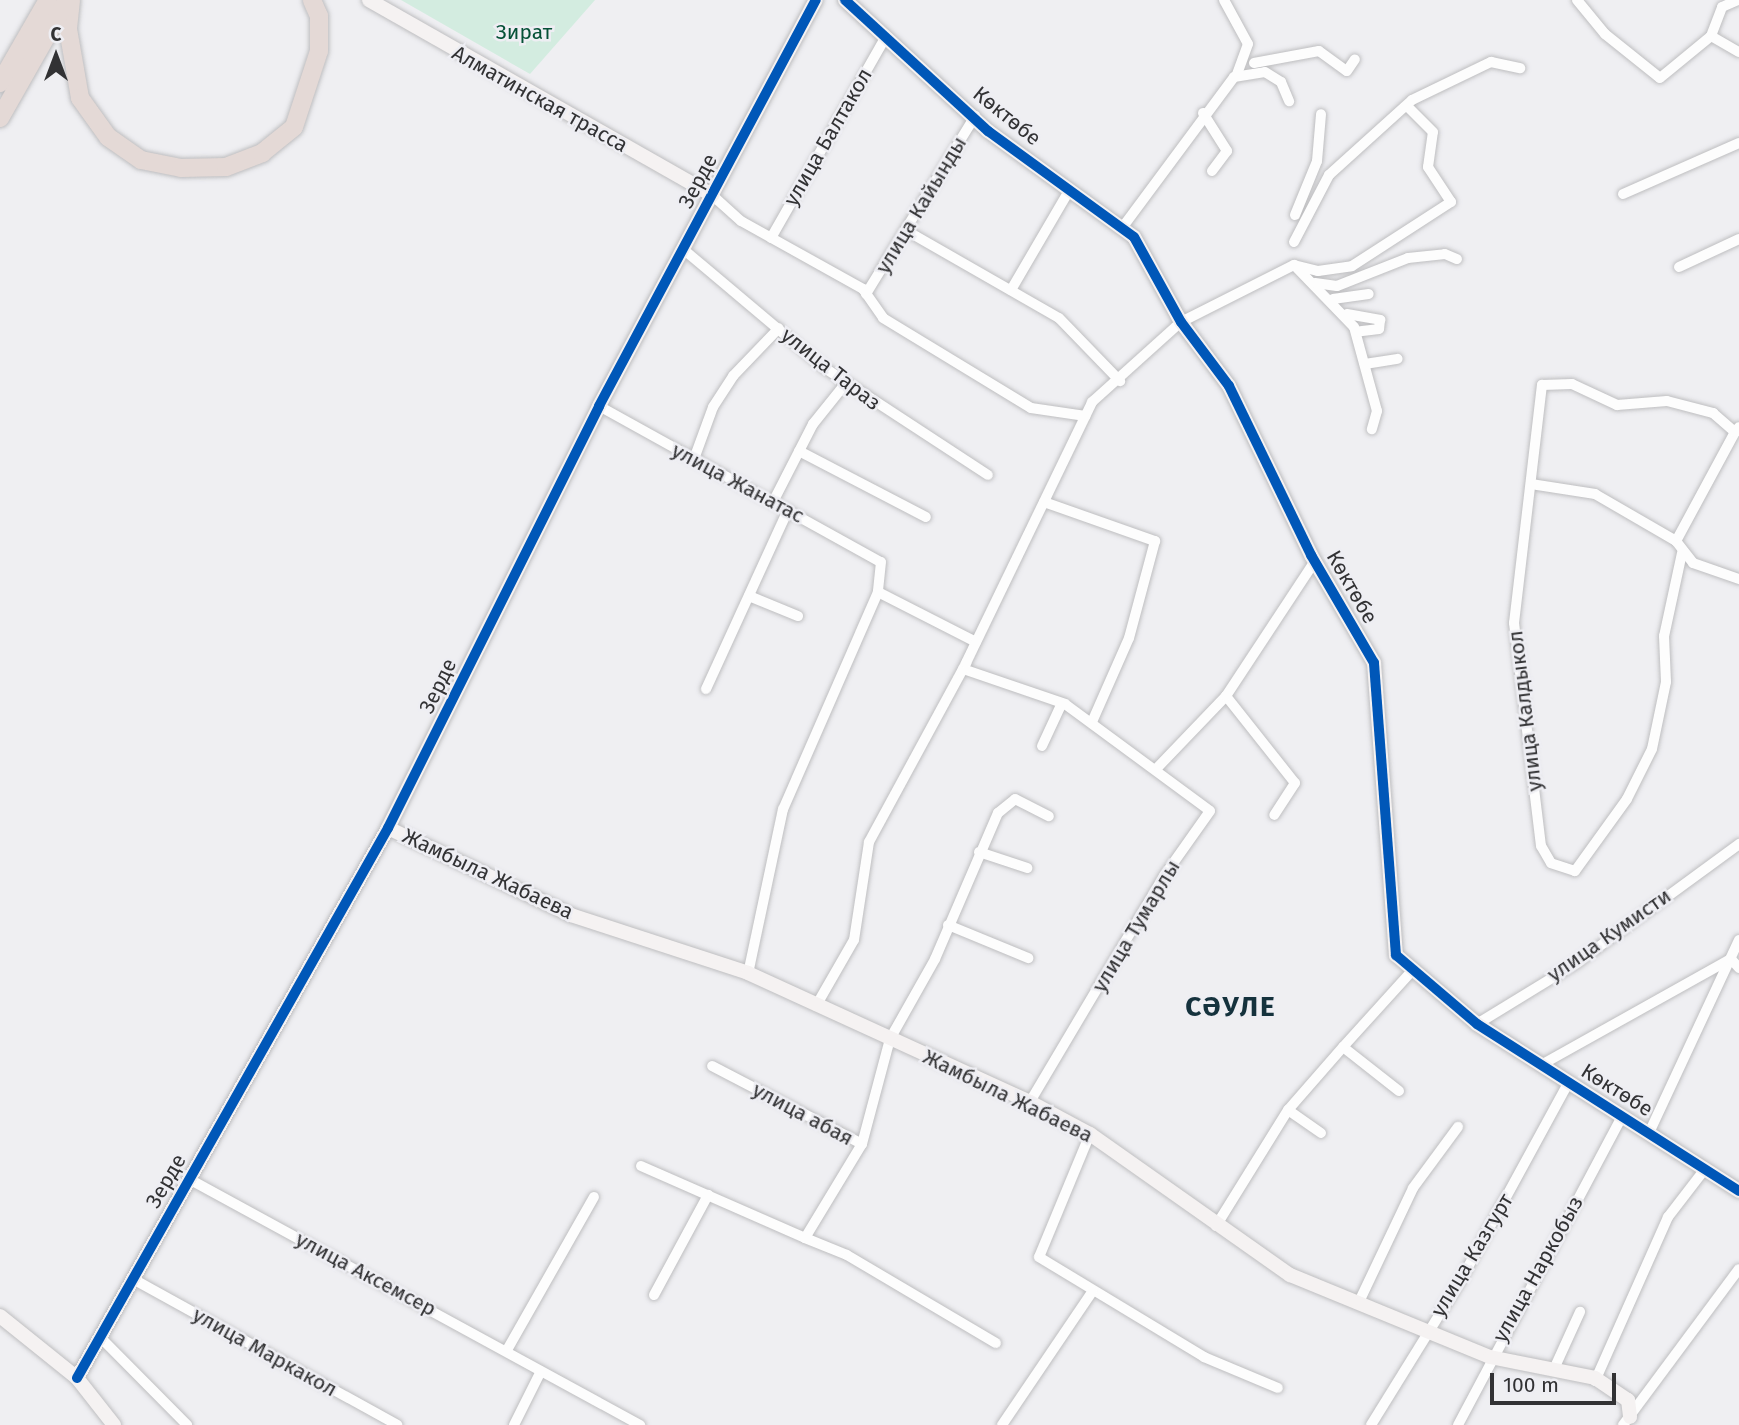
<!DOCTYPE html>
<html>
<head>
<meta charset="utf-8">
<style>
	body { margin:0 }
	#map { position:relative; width:1739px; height:1425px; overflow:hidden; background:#efeff2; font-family:"Fira Sans",sans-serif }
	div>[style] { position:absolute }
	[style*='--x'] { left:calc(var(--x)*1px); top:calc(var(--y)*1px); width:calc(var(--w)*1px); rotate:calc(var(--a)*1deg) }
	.green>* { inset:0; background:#d3ece0 }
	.roads { filter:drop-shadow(0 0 2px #bebec0) drop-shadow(0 0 2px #bebec0) }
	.street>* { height:10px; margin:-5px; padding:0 5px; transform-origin:5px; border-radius:5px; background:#fdfdfd }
	.secondary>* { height:14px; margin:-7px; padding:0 7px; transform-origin:7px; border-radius:7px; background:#f5f2f2 }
	.highway>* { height:18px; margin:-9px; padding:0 9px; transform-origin:9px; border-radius:9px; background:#e4d9d6 }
	.cycleway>* { height:10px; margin:-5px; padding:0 5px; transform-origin:5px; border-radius:5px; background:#0057b8 }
	span { translate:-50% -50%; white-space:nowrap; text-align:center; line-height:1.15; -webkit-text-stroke:5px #eeeef3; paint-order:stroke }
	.park-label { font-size:21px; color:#055137 }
	.street-label { font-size:21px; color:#323234 }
	.district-label { font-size:28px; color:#15323d; font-weight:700; letter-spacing:2px }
	.north { position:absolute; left:21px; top:21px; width:70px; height:70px; -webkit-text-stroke:5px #eeeef3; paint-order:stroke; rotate:0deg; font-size:19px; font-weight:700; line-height:28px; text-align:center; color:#323234 }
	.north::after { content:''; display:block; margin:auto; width:24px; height:32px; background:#323234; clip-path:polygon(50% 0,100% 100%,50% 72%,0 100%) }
	.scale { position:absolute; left:1490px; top:1373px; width:126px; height:32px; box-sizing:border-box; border:4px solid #323234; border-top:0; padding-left:9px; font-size:21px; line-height:24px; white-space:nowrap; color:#323234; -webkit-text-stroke:5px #eeeef3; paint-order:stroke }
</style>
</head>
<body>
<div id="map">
	<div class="green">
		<i style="clip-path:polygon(401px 0,595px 0,530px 74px)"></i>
	</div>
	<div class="roads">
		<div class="street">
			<i style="--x:1224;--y:0;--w:50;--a:61.4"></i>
			<i style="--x:1248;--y:44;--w:32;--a:110"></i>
			<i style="--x:1577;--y:0;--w:44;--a:50.5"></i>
			<i style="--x:1605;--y:34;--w:70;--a:38.7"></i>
			<i style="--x:1660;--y:78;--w:66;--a:-39.5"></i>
			<i style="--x:1711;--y:36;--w:31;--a:-69"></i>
			<i style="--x:1722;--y:7;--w:17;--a:-24"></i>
			<i style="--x:1711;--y:36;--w:32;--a:30"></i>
			<i style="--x:1254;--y:63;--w:66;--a:-10.5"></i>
			<i style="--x:1319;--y:51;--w:34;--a:36"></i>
			<i style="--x:1347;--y:71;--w:14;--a:-56"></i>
			<i style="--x:1203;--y:113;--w:45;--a:57.7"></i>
			<i style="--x:1227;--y:151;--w:25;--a:127"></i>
			<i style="--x:1623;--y:194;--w:127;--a:-23.7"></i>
			<i style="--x:712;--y:195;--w:39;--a:42"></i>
			<i style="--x:741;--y:221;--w:140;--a:29.1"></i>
			<i style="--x:863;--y:289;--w:35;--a:55"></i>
			<i style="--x:883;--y:318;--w:173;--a:31.3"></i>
			<i style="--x:1031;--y:408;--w:55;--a:8.4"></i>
			<i style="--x:1295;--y:215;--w:58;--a:-67.8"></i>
			<i style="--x:1317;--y:161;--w:47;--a:-85.1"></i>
			<i style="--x:1122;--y:228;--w:188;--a:-53.4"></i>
			<i style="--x:1234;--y:77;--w:31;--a:-9"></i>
			<i style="--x:1265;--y:72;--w:19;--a:32"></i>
			<i style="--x:1281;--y:82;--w:21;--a:67"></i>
			<i style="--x:907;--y:231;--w:175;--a:29.8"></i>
			<i style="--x:1059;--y:318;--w:88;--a:45.9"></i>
			<i style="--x:771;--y:238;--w:232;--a:-60.3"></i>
			<i style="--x:1294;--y:242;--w:76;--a:-62.4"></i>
			<i style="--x:1329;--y:175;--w:112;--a:-42.1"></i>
			<i style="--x:1412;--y:100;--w:88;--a:-25.7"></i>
			<i style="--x:1491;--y:62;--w:30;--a:12"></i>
			<i style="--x:683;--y:249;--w:183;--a:40.1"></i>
			<i style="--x:823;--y:367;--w:197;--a:33.2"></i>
			<i style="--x:1679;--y:267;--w:66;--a:-25"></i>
			<i style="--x:1297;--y:268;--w:82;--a:46"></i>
			<i style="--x:1354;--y:327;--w:87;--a:74.7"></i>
			<i style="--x:1377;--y:411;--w:19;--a:106"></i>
			<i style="--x:1315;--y:283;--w:22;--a:8"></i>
			<i style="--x:1337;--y:286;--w:76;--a:-21.5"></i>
			<i style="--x:1408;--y:258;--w:37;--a:-6"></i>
			<i style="--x:1445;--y:254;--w:13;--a:23"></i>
			<i style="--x:1011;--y:290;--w:117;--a:-59.7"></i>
			<i style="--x:866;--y:294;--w:209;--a:-58.5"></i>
			<i style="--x:1333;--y:299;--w:36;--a:-8"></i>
			<i style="--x:1347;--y:314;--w:34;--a:10"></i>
			<i style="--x:1380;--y:320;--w:9;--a:96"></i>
			<i style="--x:1379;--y:329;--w:23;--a:173"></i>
			<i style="--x:1365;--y:364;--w:33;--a:-9"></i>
			<i style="--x:599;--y:406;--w:322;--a:29"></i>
			<i style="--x:881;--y:562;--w:30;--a:96"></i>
			<i style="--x:878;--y:592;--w:237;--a:113.6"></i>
			<i style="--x:783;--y:809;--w:168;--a:102"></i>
			<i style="--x:1735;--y:432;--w:124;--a:118.4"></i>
			<i style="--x:1676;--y:541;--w:28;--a:52"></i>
			<i style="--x:1693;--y:563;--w:49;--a:19.2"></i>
			<i style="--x:799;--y:451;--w:143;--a:27.5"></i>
			<i style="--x:694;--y:459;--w:55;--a:-69.9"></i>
			<i style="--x:713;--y:407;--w:37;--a:-57"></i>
			<i style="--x:733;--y:376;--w:66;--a:-46.2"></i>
			<i style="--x:1531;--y:484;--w:65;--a:8.9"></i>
			<i style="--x:1595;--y:494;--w:94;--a:30.1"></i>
			<i style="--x:773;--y:502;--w:88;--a:-62.9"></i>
			<i style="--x:813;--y:424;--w:53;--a:-51.2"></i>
			<i style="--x:1044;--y:502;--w:118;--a:19.4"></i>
			<i style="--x:1155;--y:541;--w:100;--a:105"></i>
			<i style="--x:1129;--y:638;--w:92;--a:113.8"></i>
			<i style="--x:1682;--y:553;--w:85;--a:102.2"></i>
			<i style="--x:1664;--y:636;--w:46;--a:87.5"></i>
			<i style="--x:1666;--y:682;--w:68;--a:101.8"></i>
			<i style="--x:1652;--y:749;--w:56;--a:116.6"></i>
			<i style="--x:1627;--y:799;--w:89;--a:125.8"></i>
			<i style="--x:1575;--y:871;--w:25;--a:-162"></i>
			<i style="--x:1551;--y:863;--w:20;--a:-120"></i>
			<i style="--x:1541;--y:846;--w:225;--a:-96.9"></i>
			<i style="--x:1514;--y:623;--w:240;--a:-83.3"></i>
			<i style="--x:1542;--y:385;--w:30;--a:-2"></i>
			<i style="--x:1572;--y:384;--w:50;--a:25"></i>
			<i style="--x:1617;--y:405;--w:50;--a:-4.6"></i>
			<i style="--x:1667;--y:401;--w:48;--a:14.6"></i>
			<i style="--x:1713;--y:413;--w:29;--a:41"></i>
			<i style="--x:1735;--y:432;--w:6;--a:-51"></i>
			<i style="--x:878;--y:592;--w:110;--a:27"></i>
			<i style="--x:749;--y:596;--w:53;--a:22.2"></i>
			<i style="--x:963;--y:669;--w:108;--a:18.9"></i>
			<i style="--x:1065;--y:704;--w:180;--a:36.4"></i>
			<i style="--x:1210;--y:811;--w:80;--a:125.3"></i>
			<i style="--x:1164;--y:876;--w:263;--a:120.7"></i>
			<i style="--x:706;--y:689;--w:197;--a:-65.4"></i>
			<i style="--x:1226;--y:696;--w:111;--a:51.6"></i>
			<i style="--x:1295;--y:783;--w:38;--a:123"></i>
			<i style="--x:1042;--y:746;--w:47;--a:-65.1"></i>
			<i style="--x:1158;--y:767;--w:98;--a:-46.2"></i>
			<i style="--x:1226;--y:696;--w:162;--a:-56.6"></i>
			<i style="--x:979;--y:852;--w:51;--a:18.4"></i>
			<i style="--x:948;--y:925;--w:87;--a:22.4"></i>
			<i style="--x:816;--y:1006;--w:76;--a:-60.1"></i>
			<i style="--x:854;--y:940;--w:99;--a:-81.3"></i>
			<i style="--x:869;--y:842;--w:204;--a:-61.5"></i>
			<i style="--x:966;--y:663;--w:290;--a:-64.2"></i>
			<i style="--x:1092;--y:402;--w:120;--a:-42"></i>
			<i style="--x:1181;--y:322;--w:127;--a:-26.8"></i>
			<i style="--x:1294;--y:265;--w:25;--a:14"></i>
			<i style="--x:1318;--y:271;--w:34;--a:-8"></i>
			<i style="--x:1352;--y:266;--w:118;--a:-32.9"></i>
			<i style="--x:1451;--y:202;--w:42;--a:-123.3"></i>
			<i style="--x:1428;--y:167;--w:35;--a:-82"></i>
			<i style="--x:1433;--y:132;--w:35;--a:-135"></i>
			<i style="--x:1477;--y:1024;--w:119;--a:-31.5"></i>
			<i style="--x:1578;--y:962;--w:200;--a:-36.2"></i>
			<i style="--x:1541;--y:1065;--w:218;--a:-29.2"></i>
			<i style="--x:1731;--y:959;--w:12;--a:48"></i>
			<i style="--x:1399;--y:1091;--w:71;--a:-141.8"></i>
			<i style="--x:1343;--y:1047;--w:101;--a:-47.8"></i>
			<i style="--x:1321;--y:1133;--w:40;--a:-145.1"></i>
			<i style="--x:1288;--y:1110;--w:84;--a:-48.9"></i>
			<i style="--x:1649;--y:1133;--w:213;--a:-65"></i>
			<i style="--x:1090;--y:1134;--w:133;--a:112.5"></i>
			<i style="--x:1039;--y:1257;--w:193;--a:31.2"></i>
			<i style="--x:1204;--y:1357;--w:80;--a:22.7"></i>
			<i style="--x:862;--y:1144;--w:109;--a:-75.1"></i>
			<i style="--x:890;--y:1039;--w:92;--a:-60.6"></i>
			<i style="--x:935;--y:959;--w:159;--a:-66.7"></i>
			<i style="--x:998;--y:813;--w:22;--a:-39"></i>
			<i style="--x:1015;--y:799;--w:38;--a:27"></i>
			<i style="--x:641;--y:1166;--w:179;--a:23.7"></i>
			<i style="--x:805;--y:1238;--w:110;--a:-58.8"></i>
			<i style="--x:862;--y:1144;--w:169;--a:-152.5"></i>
			<i style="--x:189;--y:1179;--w:514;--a:28.61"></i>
			<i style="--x:1216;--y:1226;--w:137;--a:-58.2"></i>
			<i style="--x:805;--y:1238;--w:45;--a:22"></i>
			<i style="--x:847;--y:1255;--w:173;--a:30.6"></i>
			<i style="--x:133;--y:1279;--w:302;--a:28.9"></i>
			<i style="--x:654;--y:1295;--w:114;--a:-61.6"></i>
			<i style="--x:1358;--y:1304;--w:128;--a:-64.6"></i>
			<i style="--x:1413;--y:1188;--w:76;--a:-53.6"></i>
			<i style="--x:100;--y:1337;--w:124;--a:45.3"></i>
			<i style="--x:507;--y:1350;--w:176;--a:-60.4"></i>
			<i style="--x:1554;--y:1369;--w:63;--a:-65.5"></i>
			<i style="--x:1595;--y:1381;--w:180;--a:-66"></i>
			<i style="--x:1668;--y:1217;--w:61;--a:-52.4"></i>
			<i style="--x:514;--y:1425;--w:60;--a:-63.4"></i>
			<i style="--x:1002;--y:1425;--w:161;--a:-55.9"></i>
			<i style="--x:1371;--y:1425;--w:173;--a:-58.2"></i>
			<i style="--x:1462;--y:1278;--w:223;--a:-61.4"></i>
			<i style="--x:1458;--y:1425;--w:350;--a:-62"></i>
			<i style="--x:1623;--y:1425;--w:194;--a:-53.4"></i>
		</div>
		<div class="secondary">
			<i style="--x:369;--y:0;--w:395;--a:29.6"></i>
			<i style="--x:845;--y:0;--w:194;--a:42.5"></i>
			<i style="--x:988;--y:131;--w:180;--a:36"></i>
			<i style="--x:1134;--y:237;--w:97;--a:61.1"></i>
			<i style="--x:1181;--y:322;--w:80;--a:53.1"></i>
			<i style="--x:1229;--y:386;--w:188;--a:64.1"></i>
			<i style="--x:1311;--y:555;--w:125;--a:59.7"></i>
			<i style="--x:1374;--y:663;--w:293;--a:85.7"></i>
			<i style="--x:1396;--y:955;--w:106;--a:40.4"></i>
			<i style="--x:1477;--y:1024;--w:311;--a:32.5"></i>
			<i style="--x:388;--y:828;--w:203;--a:25.4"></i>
			<i style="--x:571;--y:915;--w:186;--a:18.1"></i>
			<i style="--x:748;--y:973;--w:310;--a:24.6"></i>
			<i style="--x:1030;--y:1102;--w:68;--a:28.1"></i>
			<i style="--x:1090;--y:1134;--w:245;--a:35.2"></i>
			<i style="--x:1290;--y:1275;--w:216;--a:22.3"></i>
			<i style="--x:1490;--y:1357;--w:107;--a:11.3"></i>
			<i style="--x:1595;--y:1378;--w:40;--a:34"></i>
			<i style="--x:1628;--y:1400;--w:17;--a:83"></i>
			<i style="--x:0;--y:1316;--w:99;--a:38.8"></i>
			<i style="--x:77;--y:1378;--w:60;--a:51.8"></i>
			<i style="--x:77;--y:1378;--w:632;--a:-60.51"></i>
			<i style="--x:388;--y:828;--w:472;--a:-63.4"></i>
			<i style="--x:599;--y:406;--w:460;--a:-61.9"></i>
		</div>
		<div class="highway">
			<i style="--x:71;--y:0;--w:29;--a:96"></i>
			<i style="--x:68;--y:29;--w:70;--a:80.1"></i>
			<i style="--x:80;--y:98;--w:48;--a:54.3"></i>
			<i style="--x:108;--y:137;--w:40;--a:34.9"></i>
			<i style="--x:141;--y:160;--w:41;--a:11.3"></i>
			<i style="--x:181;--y:168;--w:45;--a:-1.3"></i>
			<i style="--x:226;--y:167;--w:39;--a:-21"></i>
			<i style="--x:262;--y:153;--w:41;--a:-39.1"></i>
			<i style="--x:294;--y:127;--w:80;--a:-71.8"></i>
			<i style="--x:319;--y:51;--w:35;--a:-90"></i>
			<i style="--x:319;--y:16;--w:17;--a:-114"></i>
			<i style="--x:0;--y:83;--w:96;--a:-60"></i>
			<i style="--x:0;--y:118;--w:136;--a:-60.4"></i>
		</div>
	</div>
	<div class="cycleway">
		<i style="--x:845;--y:0;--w:194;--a:42.5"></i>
		<i style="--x:988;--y:131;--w:180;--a:36"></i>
		<i style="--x:1134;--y:237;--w:97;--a:61.1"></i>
		<i style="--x:1181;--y:322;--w:80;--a:53.1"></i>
		<i style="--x:1229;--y:386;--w:188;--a:64.1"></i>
		<i style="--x:1311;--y:555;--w:125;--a:59.7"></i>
		<i style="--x:1374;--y:663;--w:293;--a:85.7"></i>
		<i style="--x:1396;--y:955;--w:106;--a:40.4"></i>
		<i style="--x:1477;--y:1024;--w:311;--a:32.5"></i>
		<i style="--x:77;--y:1378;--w:632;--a:-60.51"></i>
		<i style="--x:388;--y:828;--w:472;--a:-63.4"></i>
		<i style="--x:599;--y:406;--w:460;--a:-61.9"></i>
	</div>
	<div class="park-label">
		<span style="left:524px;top:32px">Зират</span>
	</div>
	<div class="street-label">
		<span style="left:540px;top:99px;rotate:29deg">Алматинская трасса</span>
		<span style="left:1007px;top:116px;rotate:39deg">Көктөбе</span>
		<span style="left:828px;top:137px;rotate:-60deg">улица Балтакол</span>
		<span style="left:698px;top:181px;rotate:-62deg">Зерде</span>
		<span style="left:921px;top:205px;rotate:-59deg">улица Кайынды</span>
		<span style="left:831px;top:369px;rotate:38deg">улица Тараз</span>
		<span style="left:738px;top:483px;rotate:28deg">улица Жанатас</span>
		<span style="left:1352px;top:587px;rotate:60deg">Көктөбе</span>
		<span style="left:438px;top:686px;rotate:-64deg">Зерде</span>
		<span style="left:1525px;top:711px;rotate:-97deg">улица Калдыкол</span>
		<span style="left:488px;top:874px;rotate:25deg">Жамбыла Жабаева</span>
		<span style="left:1136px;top:926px;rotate:-59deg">улица Тумарлы</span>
		<span style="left:1609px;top:935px;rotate:-35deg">улица Кумисти</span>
		<span style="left:1617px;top:1090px;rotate:32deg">Көктөбе</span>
		<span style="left:1008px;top:1096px;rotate:26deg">Жамбыла Жабаева</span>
		<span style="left:803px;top:1114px;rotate:28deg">улица абая</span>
		<span style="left:166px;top:1181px;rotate:-60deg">Зерде</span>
		<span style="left:1472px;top:1255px;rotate:-59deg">улица Казгурт</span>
		<span style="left:1538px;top:1269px;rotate:-61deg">улица Наркобыз</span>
		<span style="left:366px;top:1274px;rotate:28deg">улица Аксемсер</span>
		<span style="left:265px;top:1352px;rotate:29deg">улица Маркакол</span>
	</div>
	<div class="district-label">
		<span style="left:1231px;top:1007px">СӘУЛЕ</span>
	</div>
	<div class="north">С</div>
	<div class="scale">100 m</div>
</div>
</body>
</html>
